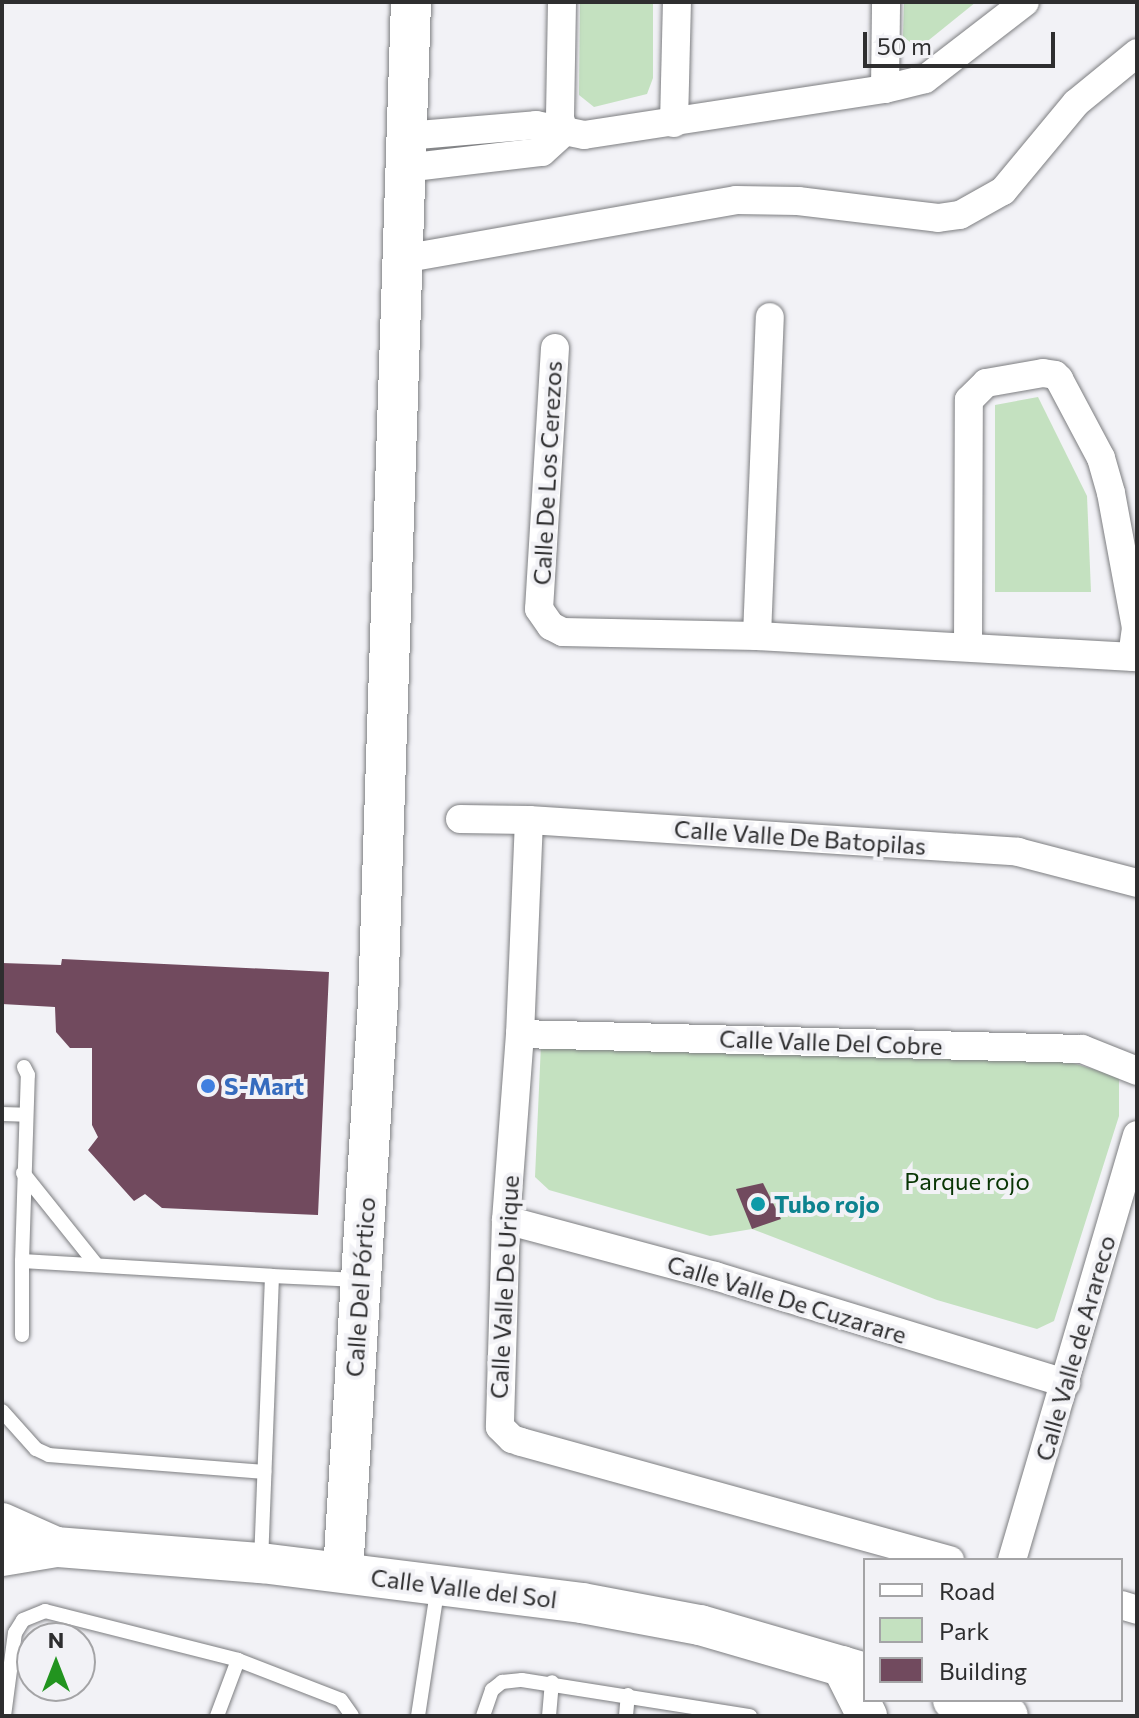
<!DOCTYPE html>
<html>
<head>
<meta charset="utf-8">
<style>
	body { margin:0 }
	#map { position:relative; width:1139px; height:1718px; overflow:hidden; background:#f2f2f6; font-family:Commissioner,sans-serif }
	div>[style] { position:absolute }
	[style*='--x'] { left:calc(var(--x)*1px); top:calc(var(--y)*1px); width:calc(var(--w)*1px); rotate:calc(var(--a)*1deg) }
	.green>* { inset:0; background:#c4e1c0 }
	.building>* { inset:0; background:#714a5e }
	.roads { filter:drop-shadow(0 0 2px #7d7e81) drop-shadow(0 0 2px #7d7e81) }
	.lane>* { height:14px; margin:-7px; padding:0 7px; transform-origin:7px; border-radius:7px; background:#fff }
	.street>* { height:28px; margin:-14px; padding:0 14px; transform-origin:14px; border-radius:14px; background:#fff }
	.secondary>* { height:40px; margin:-20px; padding:0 20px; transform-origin:20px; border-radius:20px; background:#fff }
	.dots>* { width:22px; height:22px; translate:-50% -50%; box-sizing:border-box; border:4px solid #f2f2f6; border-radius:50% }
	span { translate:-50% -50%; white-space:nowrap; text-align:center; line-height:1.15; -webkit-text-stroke:8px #f2f2f6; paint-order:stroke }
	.street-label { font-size:24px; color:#2e2e2f }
	.shop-label { font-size:24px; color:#366cbe; font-weight:700 }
	.left { translate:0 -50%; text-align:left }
	.park-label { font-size:24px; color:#083504 }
	.culture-label { font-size:24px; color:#0d838f; font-weight:700 }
	.frame { position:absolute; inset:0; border:4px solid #2e2e2f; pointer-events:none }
	.legend { position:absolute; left:863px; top:1558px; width:260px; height:144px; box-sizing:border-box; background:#f2f2f6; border:2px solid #a4a4a6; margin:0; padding:10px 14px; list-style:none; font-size:24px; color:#2e2e2f }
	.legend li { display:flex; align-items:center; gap:16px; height:40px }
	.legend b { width:40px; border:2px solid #a4a4a6 }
	.north { position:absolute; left:16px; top:1622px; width:80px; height:80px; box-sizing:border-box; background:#f2f2f6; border:2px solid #a4a4a6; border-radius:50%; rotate:0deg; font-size:22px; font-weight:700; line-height:32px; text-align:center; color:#2e2e2f }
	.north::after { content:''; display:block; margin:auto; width:28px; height:36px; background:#22941f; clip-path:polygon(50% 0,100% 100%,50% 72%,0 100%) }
	.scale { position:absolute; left:863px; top:32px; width:192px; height:36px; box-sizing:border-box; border:4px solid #2e2e2f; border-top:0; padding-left:10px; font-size:24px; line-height:28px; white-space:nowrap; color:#2e2e2f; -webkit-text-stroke:6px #f2f2f6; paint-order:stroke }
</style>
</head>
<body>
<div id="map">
	<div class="green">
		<i style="clip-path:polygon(580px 2px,653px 2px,653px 78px,647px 94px,594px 107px,579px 95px)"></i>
		<i style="clip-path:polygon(904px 2px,976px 2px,919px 48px,903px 37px)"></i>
		<i style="clip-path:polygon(1038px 397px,1087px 496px,1091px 592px,995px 592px,995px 405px)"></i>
		<i style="clip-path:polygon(541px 1044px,1066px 1061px,1119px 1077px,1119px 1116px,1054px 1321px,1037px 1329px,937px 1300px,752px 1229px,710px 1236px,549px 1190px,535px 1177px)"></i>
	</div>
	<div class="building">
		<i style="clip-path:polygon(62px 959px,329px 972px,318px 1215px,162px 1208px,145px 1194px,134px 1201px,88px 1150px,98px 1137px,92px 1125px,92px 1048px,70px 1048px,56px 1032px,55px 1007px,2px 1004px,2px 963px,61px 965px)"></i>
		<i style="clip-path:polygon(763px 1183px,781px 1219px,752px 1229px,736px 1189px)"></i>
	</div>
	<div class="roads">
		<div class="lane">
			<i style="--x:2;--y:1114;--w:24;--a:2"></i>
			<i style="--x:23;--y:1173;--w:117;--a:51.3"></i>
			<i style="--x:22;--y:1261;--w:186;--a:-88.2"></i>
			<i style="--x:28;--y:1075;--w:9;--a:-117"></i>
			<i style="--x:272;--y:1276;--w:87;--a:2.6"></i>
			<i style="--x:22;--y:1335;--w:74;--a:-90"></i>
			<i style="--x:22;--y:1261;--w:250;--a:3.4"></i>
			<i style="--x:272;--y:1276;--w:286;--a:92.2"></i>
			<i style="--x:2;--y:1411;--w:51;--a:48.2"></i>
			<i style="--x:36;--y:1449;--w:14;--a:25"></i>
			<i style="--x:49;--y:1455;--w:216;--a:4.5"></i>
			<i style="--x:4;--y:1716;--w:84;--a:-82.5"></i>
			<i style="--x:15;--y:1633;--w:15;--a:-58"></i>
			<i style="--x:23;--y:1620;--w:24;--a:-22"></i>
			<i style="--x:45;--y:1611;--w:199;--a:14.2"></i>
			<i style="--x:238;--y:1660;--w:110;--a:21.2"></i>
			<i style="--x:341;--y:1700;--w:19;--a:55"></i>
			<i style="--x:217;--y:1716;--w:60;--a:-69.4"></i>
			<i style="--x:418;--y:1716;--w:132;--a:-81.3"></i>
			<i style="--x:483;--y:1716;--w:28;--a:-71"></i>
			<i style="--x:492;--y:1690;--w:13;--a:-39"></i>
			<i style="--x:502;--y:1682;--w:20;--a:-6"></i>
			<i style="--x:522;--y:1680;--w:231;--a:9"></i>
			<i style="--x:549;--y:1716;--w:34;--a:-85"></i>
			<i style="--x:626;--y:1716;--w:21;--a:-85"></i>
		</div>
		<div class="street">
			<i style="--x:562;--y:2;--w:116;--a:91"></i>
			<i style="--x:560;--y:118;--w:15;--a:74"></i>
			<i style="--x:885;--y:89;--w:87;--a:-89.3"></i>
			<i style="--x:674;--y:123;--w:121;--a:-88.6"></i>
			<i style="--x:406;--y:136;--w:130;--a:-4.8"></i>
			<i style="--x:536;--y:125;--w:49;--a:11.8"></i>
			<i style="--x:584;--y:135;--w:304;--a:-8.7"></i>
			<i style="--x:885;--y:89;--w:41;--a:-14"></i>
			<i style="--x:925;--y:79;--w:126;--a:-37.6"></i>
			<i style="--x:405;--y:168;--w:138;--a:-6.7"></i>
			<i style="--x:542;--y:152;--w:30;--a:-42"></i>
			<i style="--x:402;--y:259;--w:339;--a:-10"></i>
			<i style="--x:736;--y:200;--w:62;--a:0.9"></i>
			<i style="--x:798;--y:201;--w:141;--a:6.9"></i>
			<i style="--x:938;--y:218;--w:22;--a:-8"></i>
			<i style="--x:960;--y:215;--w:49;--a:-29.2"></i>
			<i style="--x:1003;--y:191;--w:114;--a:-50.3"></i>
			<i style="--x:1076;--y:103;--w:79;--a:-39.3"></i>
			<i style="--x:555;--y:348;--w:261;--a:93.5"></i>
			<i style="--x:539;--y:609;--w:21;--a:55"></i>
			<i style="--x:551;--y:626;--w:13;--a:27"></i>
			<i style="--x:563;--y:632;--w:194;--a:1.2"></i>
			<i style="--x:757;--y:636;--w:381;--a:3.2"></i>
			<i style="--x:757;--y:636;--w:319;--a:-87.7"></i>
			<i style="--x:968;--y:647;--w:247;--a:-89.8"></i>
			<i style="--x:969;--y:400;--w:24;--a:-45"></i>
			<i style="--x:986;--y:383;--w:58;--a:-10"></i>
			<i style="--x:1043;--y:373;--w:12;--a:9"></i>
			<i style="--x:1055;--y:375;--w:6;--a:45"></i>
			<i style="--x:1059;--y:379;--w:89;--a:62"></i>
			<i style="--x:1101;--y:458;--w:36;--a:74"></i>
			<i style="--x:1111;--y:493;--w:137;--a:79.5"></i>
			<i style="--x:1136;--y:628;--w:29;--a:98"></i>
			<i style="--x:460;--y:819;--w:69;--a:0.8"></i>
			<i style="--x:529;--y:820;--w:490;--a:3.7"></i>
			<i style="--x:1018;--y:852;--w:123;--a:14.6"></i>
			<i style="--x:529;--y:820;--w:214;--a:92.4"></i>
			<i style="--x:520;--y:1034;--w:187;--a:94.3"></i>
			<i style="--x:506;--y:1220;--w:207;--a:91.7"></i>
			<i style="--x:500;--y:1427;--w:17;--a:45"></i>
			<i style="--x:512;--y:1439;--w:9;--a:18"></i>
			<i style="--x:521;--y:1442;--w:445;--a:15.4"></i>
			<i style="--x:520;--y:1034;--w:562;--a:1.53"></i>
			<i style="--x:1082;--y:1049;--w:59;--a:21.8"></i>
			<i style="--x:506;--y:1220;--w:216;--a:15"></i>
			<i style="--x:715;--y:1276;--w:367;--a:17"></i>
			<i style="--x:1012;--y:1560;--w:443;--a:-73.6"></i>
			<i style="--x:1121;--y:1605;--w:17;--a:17"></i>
		</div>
		<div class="secondary">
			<i style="--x:2;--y:1523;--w:59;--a:24"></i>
			<i style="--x:2;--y:1556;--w:55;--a:-9.5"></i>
			<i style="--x:56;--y:1547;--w:206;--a:4.5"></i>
			<i style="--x:261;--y:1563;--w:323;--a:7.1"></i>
			<i style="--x:582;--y:1603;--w:120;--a:10.6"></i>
			<i style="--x:700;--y:1625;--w:172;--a:16.2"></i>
			<i style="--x:343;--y:1572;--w:571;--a:-86.49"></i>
			<i style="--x:378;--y:1002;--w:1001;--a:-88.11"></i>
			<i style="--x:842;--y:1666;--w:56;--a:63.4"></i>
			<i style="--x:953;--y:1700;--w:57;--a:16.2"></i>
		</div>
	</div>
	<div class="dots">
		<i style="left:208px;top:1086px;background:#3f7fe0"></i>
		<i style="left:758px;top:1204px;background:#0f9aa8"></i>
	</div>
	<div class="street-label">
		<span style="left:547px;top:473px;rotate:-87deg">Calle De Los Cerezos</span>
		<span style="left:800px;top:837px;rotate:4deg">Calle Valle De Batopilas</span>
		<span style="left:831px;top:1042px;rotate:2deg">Calle Valle Del Cobre</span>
		<span style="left:360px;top:1287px;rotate:-86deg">Calle Del Pórtico</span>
		<span style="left:504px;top:1287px;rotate:-87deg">Calle Valle De Urique</span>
		<span style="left:787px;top:1299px;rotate:17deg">Calle Valle De Cuzarare</span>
		<span style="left:1075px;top:1348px;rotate:-74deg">Calle Valle de Arareco</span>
		<span style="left:464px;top:1588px;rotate:7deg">Calle Valle del Sol</span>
	</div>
	<div class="shop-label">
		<span class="left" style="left:224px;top:1086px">S-Mart</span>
	</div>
	<div class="park-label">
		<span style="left:967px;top:1181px">Parque rojo</span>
	</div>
	<div class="culture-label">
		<span class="left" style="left:774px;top:1204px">Tubo rojo</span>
	</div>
	<div class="frame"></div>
	<ul class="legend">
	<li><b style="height:10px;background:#fff"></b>Road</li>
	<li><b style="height:22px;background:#c4e1c0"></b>Park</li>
	<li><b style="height:22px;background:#714a5e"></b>Building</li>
	</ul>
	<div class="north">N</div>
	<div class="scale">50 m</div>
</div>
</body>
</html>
